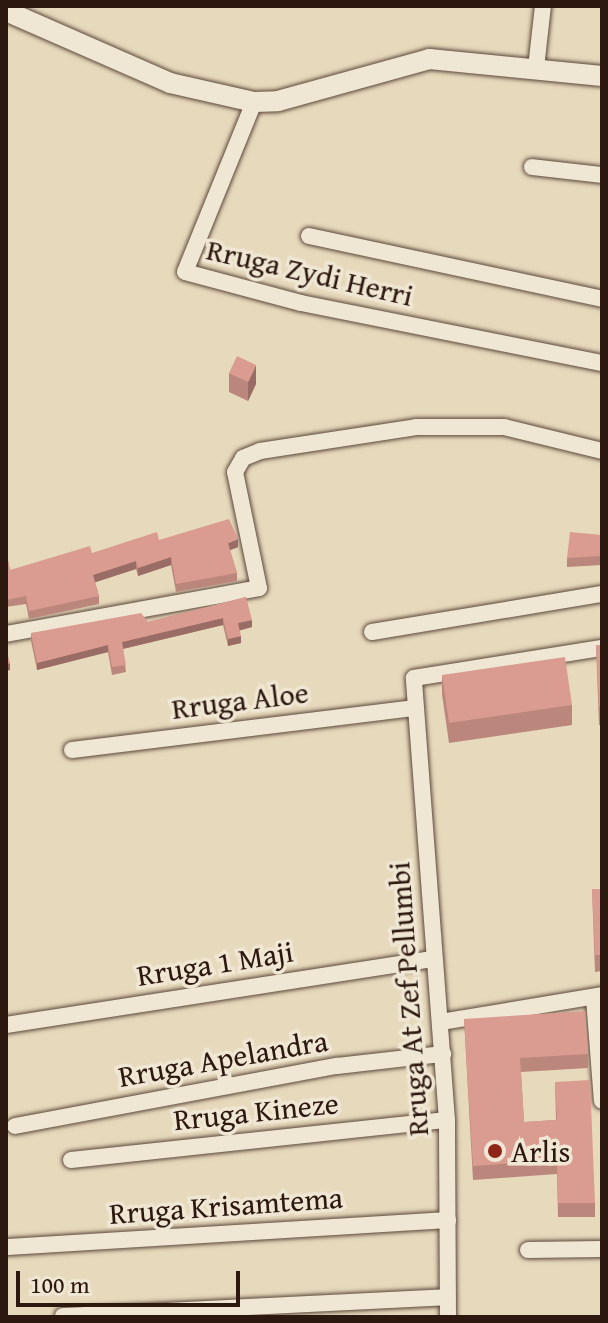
<!DOCTYPE html>
<html>
<head>
<meta charset="utf-8">
<style>
	body { margin:0 }
	#map { position:relative; width:608px; height:1323px; overflow:hidden; background:#e7d9bc; font-family:"Gentium Book Plus",serif }
	div>[style] { position:absolute }
	[style*='--x'] { left:calc(var(--x)*1px); top:calc(var(--y)*1px); width:calc(var(--w)*1px); rotate:calc(var(--a)*1deg) }
	.roads { filter:drop-shadow(0 0 2px #5c483b) drop-shadow(0 0 2px #5c483b) }
	.minor>* { height:16px; margin:-8px; padding:0 8px; transform-origin:8px; border-radius:8px; background:#efe6d3 }
	.tertiary>* { height:20px; margin:-10px; padding:0 10px; transform-origin:10px; border-radius:10px; background:#efe6d3 }
	.wall>* { inset:0; background:#bb867c }
	.shaded-wall>* { inset:0; background:#996d65 }
	.building>* { inset:0; background:#da9c90 }
	.dots>* { width:22px; height:22px; translate:-50% -50%; box-sizing:border-box; border:4px solid #efe6d3; border-radius:50% }
	span { translate:-50% -50%; white-space:nowrap; text-align:center; line-height:1.15; -webkit-text-stroke:7px #efe6d3; paint-order:stroke }
	.street-label { font-size:30px; color:#2d1810 }
	.poi-label { font-size:30px; color:#2d1810 }
	.left { translate:0 -50%; text-align:left }
	.frame { position:absolute; inset:0; border:8px solid #2d1810; pointer-events:none }
	.scale { position:absolute; left:16px; top:1271px; width:224px; height:36px; box-sizing:border-box; border:4px solid #2d1810; border-top:0; padding-left:10px; font-size:24px; line-height:28px; white-space:nowrap; color:#2d1810; -webkit-text-stroke:6px #efe6d3; paint-order:stroke }
</style>
</head>
<body>
<div id="map">
	<div class="roads">
		<div class="minor">
			<i style="--x:536;--y:68;--w:62;--a:-83.6"></i>
			<i style="--x:254;--y:102;--w:183;--a:112.1"></i>
			<i style="--x:185;--y:272;--w:120;--a:15"></i>
			<i style="--x:301;--y:303;--w:307;--a:11.3"></i>
			<i style="--x:532;--y:167;--w:70;--a:6.5"></i>
			<i style="--x:309;--y:236;--w:300;--a:12.1"></i>
			<i style="--x:372;--y:632;--w:233;--a:-9.4"></i>
			<i style="--x:6;--y:634;--w:257;--a:-10.3"></i>
			<i style="--x:259;--y:588;--w:118;--a:-101.7"></i>
			<i style="--x:235;--y:472;--w:16;--a:-60"></i>
			<i style="--x:243;--y:458;--w:18;--a:-22"></i>
			<i style="--x:260;--y:451;--w:158;--a:-8.7"></i>
			<i style="--x:416;--y:427;--w:88;--a:0"></i>
			<i style="--x:504;--y:427;--w:101;--a:13.8"></i>
			<i style="--x:72;--y:750;--w:346;--a:-7"></i>
			<i style="--x:594;--y:998;--w:103;--a:85.6"></i>
			<i style="--x:441;--y:1022;--w:163;--a:-9.5"></i>
			<i style="--x:6;--y:1025;--w:433;--a:-8.8"></i>
			<i style="--x:15;--y:1126;--w:328;--a:-10.6"></i>
			<i style="--x:337;--y:1066;--w:107;--a:-6.5"></i>
			<i style="--x:71;--y:1160;--w:378;--a:-6.1"></i>
			<i style="--x:8;--y:1247;--w:441;--a:-3.5"></i>
			<i style="--x:528;--y:1250;--w:74;--a:-0.8"></i>
			<i style="--x:63;--y:1316;--w:385;--a:-2.8"></i>
			<i style="--x:448;--y:1317;--w:197;--a:-90.3"></i>
			<i style="--x:447;--y:1120;--w:443;--a:-94.3"></i>
			<i style="--x:414;--y:678;--w:190;--a:-9.1"></i>
		</div>
		<div class="tertiary">
			<i style="--x:6;--y:11;--w:179;--a:23.7"></i>
			<i style="--x:170;--y:83;--w:86;--a:12.7"></i>
			<i style="--x:254;--y:102;--w:24;--a:-2"></i>
			<i style="--x:278;--y:101;--w:157;--a:-15.5"></i>
			<i style="--x:429;--y:59;--w:174;--a:5.6"></i>
		</div>
	</div>
	<div class="wall">
		<i style="clip-path:polygon(229px 373px,256px 384px,248px 401px,229px 392px)"></i>
		<i style="clip-path:polygon(602px 535px,602px 565px,567px 567px,567px 558px)"></i>
		<i style="clip-path:polygon(159px 540px,238px 547px,230px 550px,237px 573px,237px 581px,176px 592px,171px 565px,138px 576px,136px 569px,95px 582px,99px 596px,99px 604px,29px 619px,26px 604px,6px 607px,6px 551px,10px 570px)"></i>
		<i style="clip-path:polygon(246px 597px,252px 627px,239px 630px,241px 643px,228px 646px,223px 625px,123px 649px,126px 672px,112px 675px,108px 652px,37px 670px,31px 641px,31px 633px,148px 622px)"></i>
		<i style="clip-path:polygon(596px 645px,602px 645px,602px 725px,599px 725px)"></i>
		<i style="clip-path:polygon(442px 675px,572px 705px,572px 725px,449px 743px,442px 694px)"></i>
		<i style="clip-path:polygon(592px 889px,602px 889px,602px 971px,595px 972px)"></i>
		<i style="clip-path:polygon(464px 1019px,588px 1054px,588px 1068px,521px 1072px,524px 1122px,556px 1120px,555px 1082px,595px 1203px,595px 1217px,558px 1217px,557px 1174px,473px 1180px)"></i>
	</div>
	<div class="shaded-wall">
		<i style="clip-path:polygon(256px 365px,256px 384px,248px 401px,248px 382px)"></i>
		<i style="clip-path:polygon(238px 539px,238px 547px,228px 551px,228px 543px)"></i>
		<i style="clip-path:polygon(171px 557px,171px 565px,138px 576px,138px 568px)"></i>
		<i style="clip-path:polygon(136px 561px,136px 569px,93px 583px,93px 575px)"></i>
		<i style="clip-path:polygon(223px 618px,223px 625px,122px 649px,122px 642px)"></i>
		<i style="clip-path:polygon(252px 620px,252px 627px,238px 631px,238px 623px)"></i>
		<i style="clip-path:polygon(241px 636px,241px 643px,228px 646px,228px 639px)"></i>
		<i style="clip-path:polygon(108px 645px,108px 652px,37px 670px,37px 663px)"></i>
		<i style="clip-path:polygon(10px 663px,10px 670px,6px 671px,6px 664px)"></i>
	</div>
	<div class="building">
		<i style="clip-path:polygon(237px 356px,256px 365px,248px 382px,229px 373px)"></i>
		<i style="clip-path:polygon(600px 474px,602px 474px,602px 502px)"></i>
		<i style="clip-path:polygon(229px 519px,238px 539px,228px 543px,237px 573px,176px 584px,171px 557px,138px 568px,136px 561px,93px 575px,99px 596px,29px 611px,26px 596px,6px 600px,6px 551px,10px 570px,90px 546px,92px 553px,157px 532px,159px 540px)"></i>
		<i style="clip-path:polygon(570px 532px,602px 535px,602px 556px,567px 558px)"></i>
		<i style="clip-path:polygon(246px 597px,252px 620px,238px 623px,241px 636px,228px 639px,223px 618px,122px 642px,126px 665px,112px 667px,108px 645px,37px 663px,31px 633px,141px 613px,148px 622px)"></i>
		<i style="clip-path:polygon(596px 645px,602px 645px,602px 706px,599px 706px)"></i>
		<i style="clip-path:polygon(6px 648px,10px 663px,6px 664px)"></i>
		<i style="clip-path:polygon(565px 657px,572px 705px,449px 723px,442px 675px)"></i>
		<i style="clip-path:polygon(592px 889px,602px 889px,602px 955px,595px 955px)"></i>
		<i style="clip-path:polygon(585px 1011px,588px 1054px,520px 1058px,524px 1122px,557px 1120px,555px 1082px,590px 1080px,595px 1203px,558px 1203px,557px 1160px,473px 1166px,464px 1019px)"></i>
	</div>
	<div class="dots">
		<i style="left:495px;top:1151px;background:#8f2418"></i>
	</div>
	<div class="street-label">
		<span style="left:310px;top:272px;rotate:13deg">Rruga Zydi Herri</span>
		<span style="left:240px;top:700px;rotate:-7deg">Rruga Aloe</span>
		<span style="left:215px;top:963px;rotate:-9deg">Rruga 1 Maji</span>
		<span style="left:408px;top:999px;rotate:-94deg">Rruga At Zef Pellumbi</span>
		<span style="left:223px;top:1058px;rotate:-10deg">Rruga Apelandra</span>
		<span style="left:256px;top:1111px;rotate:-6deg">Rruga Kineze</span>
		<span style="left:226px;top:1205px;rotate:-4deg">Rruga Krisamtema</span>
	</div>
	<div class="poi-label">
		<span class="left" style="left:511px;top:1151px">Arlis</span>
	</div>
	<div class="frame"></div>
	<div class="scale">100 m</div>
</div>
</body>
</html>
